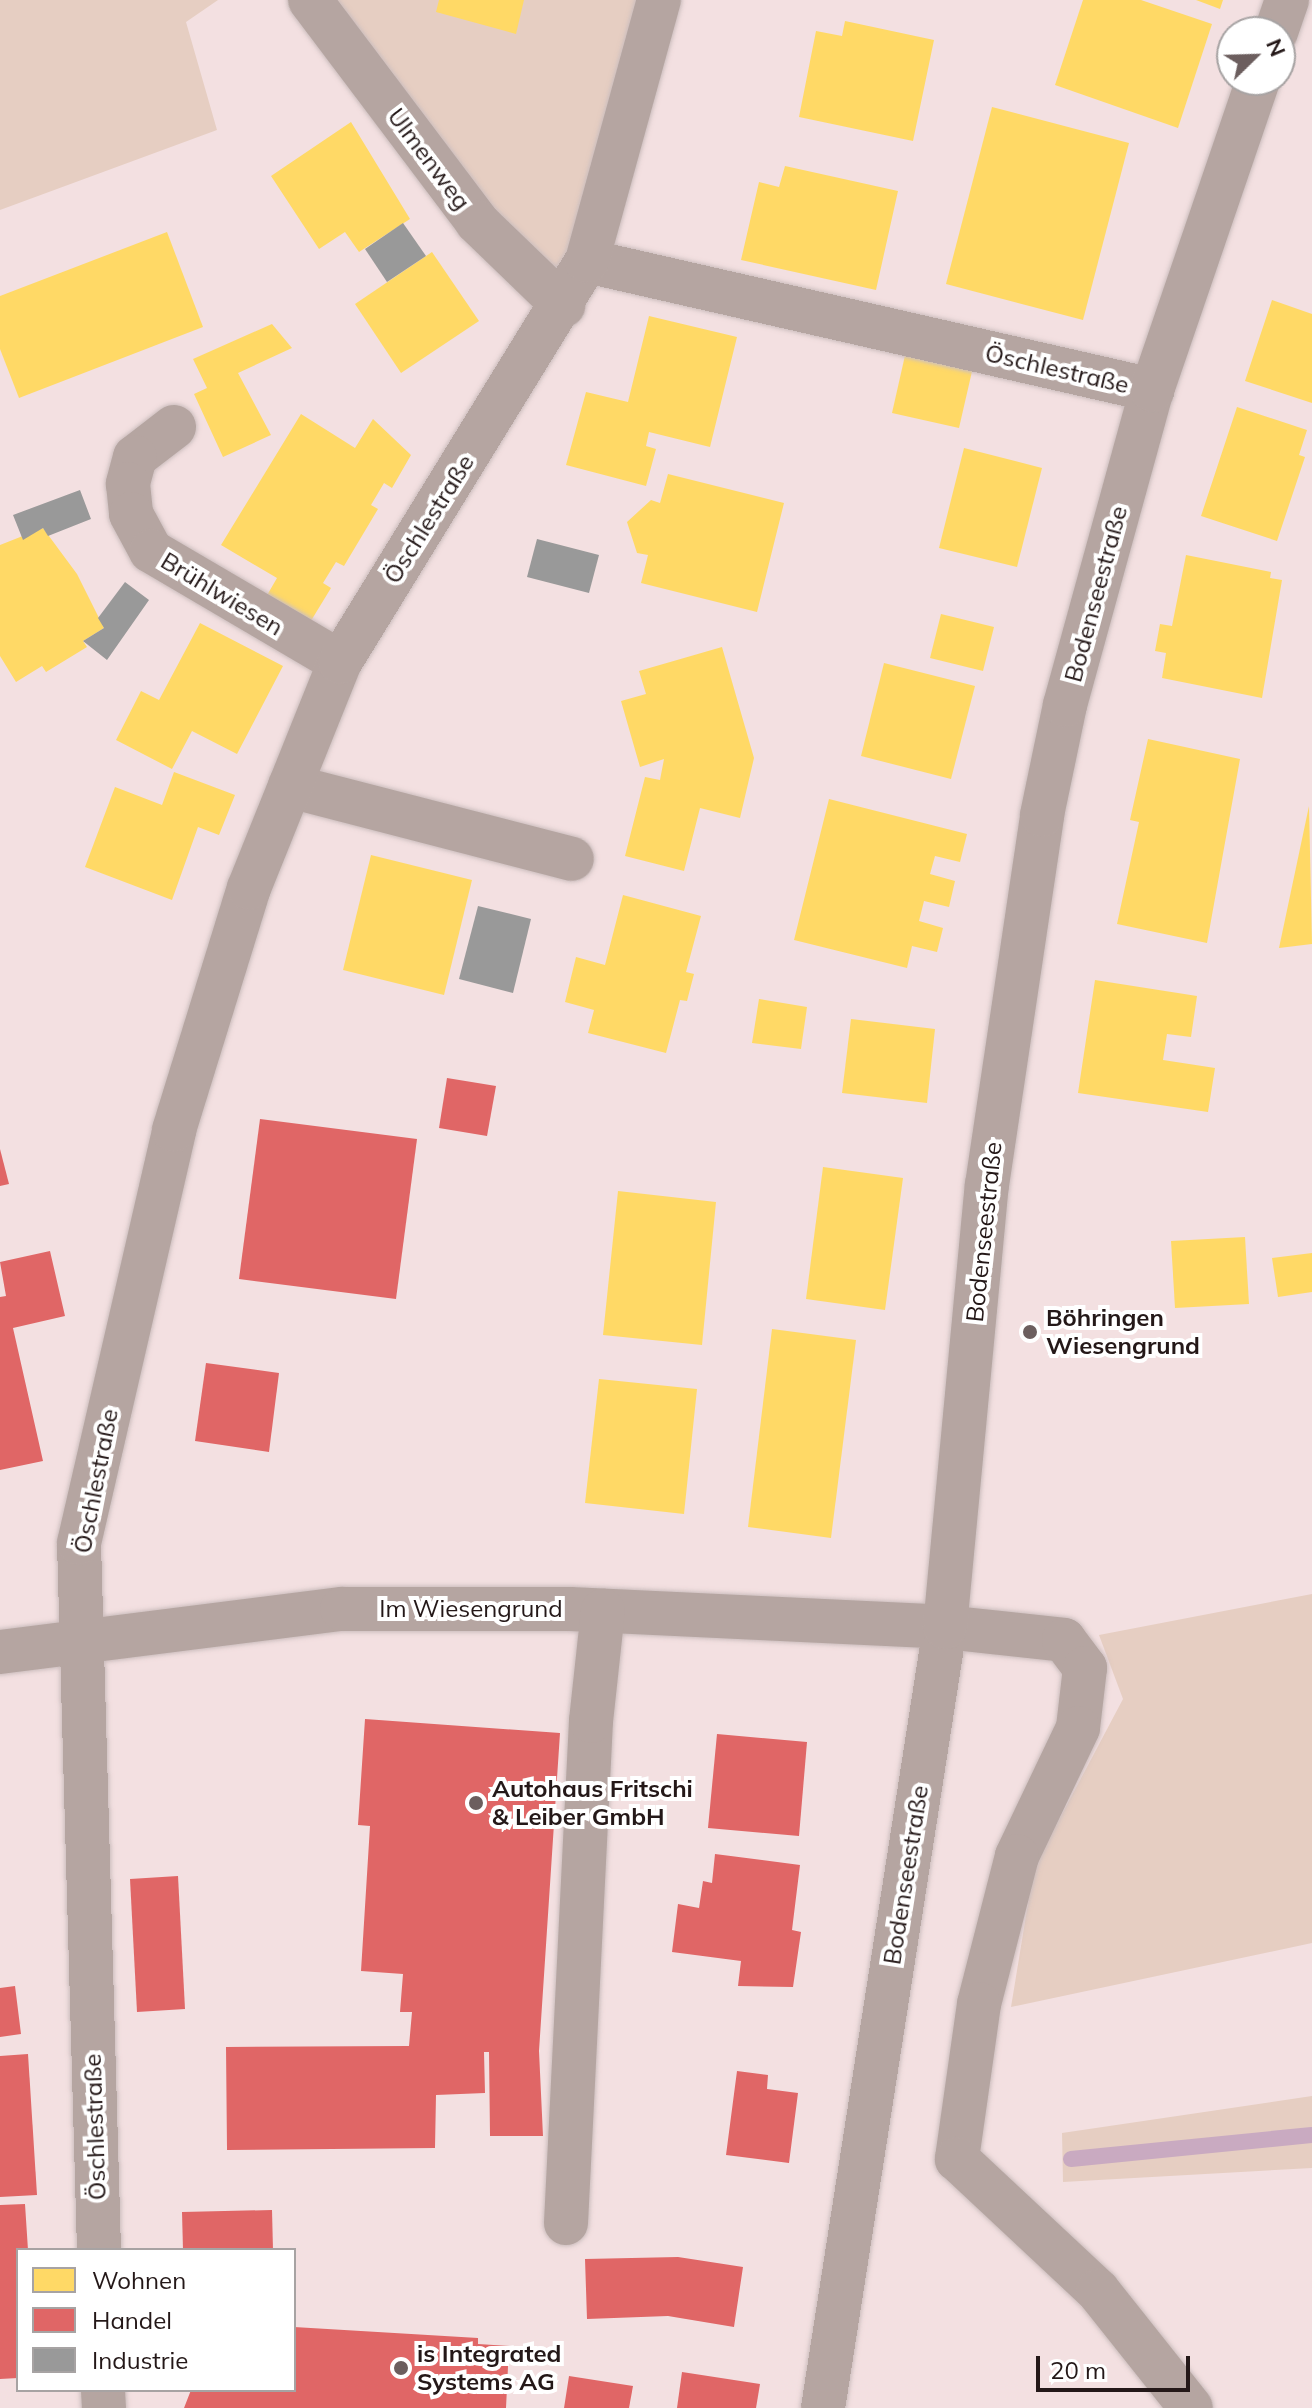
<!DOCTYPE html>
<html>
<head>
<meta charset="utf-8">
<style>
	body { margin:0 }
	#map { position:relative; width:1312px; height:2408px; overflow:hidden; background:#f3e0e1; font-family:Mulish,sans-serif }
	div>[style] { position:absolute }
	[style*='--x'] { left:calc(var(--x)*1px); top:calc(var(--y)*1px); width:calc(var(--w)*1px); rotate:calc(var(--a)*1deg) }
	.green>* { inset:0; background:#e6cec2 }
	.homes>* { inset:0; background:#ffd966 }
	.shops>* { inset:0; background:#e06666 }
	.industry>* { inset:0; background:#999 }
	.stream>* { height:16px; margin:-8px; padding:0 8px; transform-origin:8px; border-radius:8px; background:#c9aac1 }
	.roads { filter:drop-shadow(0 0 2px #ccbebe) drop-shadow(0 0 2px #ccbebe) }
	.minor>* { height:44px; margin:-22px; padding:0 22px; transform-origin:22px; border-radius:22px; background:#b5a5a1 }
	.dots>* { width:22px; height:22px; translate:-50% -50%; box-sizing:border-box; border:4px solid #fff; border-radius:50% }
	span { translate:-50% -50%; white-space:nowrap; text-align:center; line-height:1.15; -webkit-text-stroke:8px #fff; paint-order:stroke }
	.street-label { font-size:24px; color:#241818 }
	.poi-label { font-size:24px; color:#241818; font-weight:700 }
	.left { translate:0 -50%; text-align:left }
	.legend { position:absolute; left:16px; top:2248px; width:280px; height:144px; box-sizing:border-box; background:#fff; border:2px solid #a7a3a3; margin:0; padding:10px 14px; list-style:none; font-size:24px; color:#241818 }
	.legend li { display:flex; align-items:center; gap:16px; height:40px }
	.legend b { width:40px; border:2px solid #a7a3a3 }
	.north { position:absolute; left:1216px; top:16px; width:80px; height:80px; box-sizing:border-box; background:#fff; border:2px solid #a7a3a3; border-radius:50%; rotate:67deg; font-size:22px; font-weight:700; line-height:32px; text-align:center; color:#241818 }
	.north::after { content:''; display:block; margin:auto; width:28px; height:36px; background:#6c5e5e; clip-path:polygon(50% 0,100% 100%,50% 72%,0 100%) }
	.scale { position:absolute; left:1036px; top:2356px; width:154px; height:36px; box-sizing:border-box; border:4px solid #241818; border-top:0; padding-left:10px; font-size:24px; line-height:28px; white-space:nowrap; color:#241818; -webkit-text-stroke:6px #fff; paint-order:stroke }
</style>
</head>
<body>
<div id="map">
	<div class="green">
		<i style="clip-path:polygon(0 0,218px 0,186px 22px,217px 130px,0 210px)"></i>
		<i style="clip-path:polygon(310px 0,659px 0,563px 305px)"></i>
		<i style="clip-path:polygon(1312px 1594px,1312px 1943px,1011px 2007px,1034px 1867px,1123px 1699px,1099px 1635px)"></i>
		<i style="clip-path:polygon(1312px 2096px,1312px 2168px,1063px 2182px,1062px 2133px)"></i>
	</div>
	<div class="homes">
		<i style="clip-path:polygon(439px 0,524px 0,516px 34px,436px 12px)"></i>
		<i style="clip-path:polygon(1083px 0,1141px 0,1212px 24px,1178px 128px,1055px 85px)"></i>
		<i style="clip-path:polygon(1196px 0,1223px 0,1220px 9px)"></i>
		<i style="clip-path:polygon(845px 21px,934px 40px,913px 141px,799px 117px,816px 31px,842px 36px)"></i>
		<i style="clip-path:polygon(992px 107px,1129px 143px,1083px 320px,946px 284px)"></i>
		<i style="clip-path:polygon(351px 122px,410px 219px,359px 252px,345px 232px,319px 249px,271px 176px)"></i>
		<i style="clip-path:polygon(785px 166px,898px 191px,876px 290px,741px 260px,759px 182px,779px 187px)"></i>
		<i style="clip-path:polygon(167px 232px,203px 327px,19px 398px,0 349px,0 296px)"></i>
		<i style="clip-path:polygon(432px 252px,479px 321px,401px 373px,355px 304px)"></i>
		<i style="clip-path:polygon(1272px 300px,1312px 314px,1312px 403px,1245px 381px)"></i>
		<i style="clip-path:polygon(649px 316px,737px 337px,710px 447px,649px 432px,646px 446px,656px 449px,646px 486px,566px 465px,586px 392px,628px 402px)"></i>
		<i style="clip-path:polygon(272px 324px,292px 348px,238px 373px,271px 435px,223px 457px,194px 394px,207px 388px,193px 359px)"></i>
		<i style="clip-path:polygon(906px 351px,973px 367px,959px 428px,892px 413px)"></i>
		<i style="clip-path:polygon(1237px 407px,1307px 430px,1299px 455px,1305px 457px,1277px 541px,1201px 516px)"></i>
		<i style="clip-path:polygon(301px 414px,355px 448px,373px 419px,411px 455px,392px 488px,384px 483px,371px 505px,378px 509px,344px 566px,336px 562px,323px 583px,331px 588px,309px 624px,266px 597px,277px 578px,221px 545px)"></i>
		<i style="clip-path:polygon(964px 448px,1042px 468px,1017px 567px,939px 548px)"></i>
		<i style="clip-path:polygon(668px 474px,784px 503px,757px 612px,641px 583px,648px 555px,637px 553px,627px 522px,651px 500px,660px 503px)"></i>
		<i style="clip-path:polygon(43px 528px,77px 574px,104px 628px,83px 641px,87px 647px,46px 672px,42px 666px,16px 682px,0 656px,0 545px)"></i>
		<i style="clip-path:polygon(1186px 555px,1271px 572px,1270px 578px,1282px 580px,1262px 698px,1162px 678px,1166px 653px,1155px 651px,1160px 624px,1172px 626px)"></i>
		<i style="clip-path:polygon(941px 614px,994px 627px,983px 671px,930px 658px)"></i>
		<i style="clip-path:polygon(200px 623px,283px 666px,237px 754px,192px 731px,172px 769px,116px 740px,141px 691px,159px 700px)"></i>
		<i style="clip-path:polygon(722px 647px,754px 758px,740px 818px,700px 808px,684px 871px,625px 856px,645px 777px,660px 780px,664px 759px,640px 767px,621px 701px,646px 694px,639px 671px)"></i>
		<i style="clip-path:polygon(884px 663px,975px 686px,951px 779px,861px 756px)"></i>
		<i style="clip-path:polygon(1148px 739px,1240px 759px,1207px 943px,1117px 924px,1139px 822px,1130px 820px)"></i>
		<i style="clip-path:polygon(174px 772px,235px 795px,219px 835px,198px 827px,172px 900px,85px 867px,115px 787px,162px 805px)"></i>
		<i style="clip-path:polygon(829px 799px,967px 834px,960px 862px,935px 856px,930px 874px,955px 881px,949px 907px,924px 901px,919px 921px,943px 928px,937px 952px,912px 946px,907px 968px,794px 940px)"></i>
		<i style="clip-path:polygon(1309px 806px,1312px 944px,1279px 948px)"></i>
		<i style="clip-path:polygon(371px 855px,472px 880px,444px 995px,343px 970px)"></i>
		<i style="clip-path:polygon(623px 895px,701px 916px,686px 972px,694px 974px,687px 1001px,680px 1000px,666px 1053px,588px 1033px,594px 1010px,565px 1002px,576px 957px,605px 965px)"></i>
		<i style="clip-path:polygon(1095px 980px,1197px 996px,1191px 1037px,1167px 1034px,1163px 1060px,1215px 1068px,1208px 1112px,1078px 1093px)"></i>
		<i style="clip-path:polygon(759px 999px,807px 1007px,801px 1049px,752px 1043px)"></i>
		<i style="clip-path:polygon(851px 1019px,935px 1029px,927px 1103px,842px 1093px)"></i>
		<i style="clip-path:polygon(823px 1167px,903px 1178px,885px 1310px,806px 1299px)"></i>
		<i style="clip-path:polygon(618px 1191px,716px 1202px,702px 1345px,603px 1335px)"></i>
		<i style="clip-path:polygon(1245px 1237px,1249px 1304px,1175px 1308px,1171px 1241px)"></i>
		<i style="clip-path:polygon(1312px 1253px,1312px 1292px,1278px 1297px,1272px 1258px)"></i>
		<i style="clip-path:polygon(772px 1329px,856px 1340px,831px 1538px,748px 1527px)"></i>
		<i style="clip-path:polygon(599px 1379px,697px 1389px,684px 1514px,585px 1503px)"></i>
	</div>
	<div class="shops">
		<i style="clip-path:polygon(447px 1078px,496px 1086px,487px 1136px,439px 1128px)"></i>
		<i style="clip-path:polygon(260px 1119px,417px 1139px,396px 1299px,239px 1279px)"></i>
		<i style="clip-path:polygon(0 1149px,9px 1184px,0 1186px)"></i>
		<i style="clip-path:polygon(50px 1251px,65px 1316px,13px 1328px,43px 1461px,0 1470px,0 1297px,6px 1296px,0 1262px)"></i>
		<i style="clip-path:polygon(206px 1363px,279px 1373px,269px 1452px,195px 1441px)"></i>
		<i style="clip-path:polygon(365px 1719px,560px 1733px,539px 2051px,543px 2136px,490px 2136px,489px 2052px,484px 2052px,485px 2093px,436px 2095px,435px 2148px,227px 2150px,226px 2047px,409px 2046px,412px 2012px,400px 2012px,403px 1974px,361px 1971px,370px 1826px,358px 1825px)"></i>
		<i style="clip-path:polygon(717px 1734px,807px 1742px,799px 1836px,708px 1828px)"></i>
		<i style="clip-path:polygon(715px 1854px,800px 1865px,792px 1930px,801px 1932px,793px 1987px,738px 1986px,741px 1961px,672px 1952px,678px 1904px,699px 1908px,703px 1881px,712px 1883px)"></i>
		<i style="clip-path:polygon(178px 1876px,185px 2009px,137px 2012px,130px 1879px)"></i>
		<i style="clip-path:polygon(15px 1986px,21px 2034px,0 2037px,0 1988px)"></i>
		<i style="clip-path:polygon(28px 2054px,37px 2195px,0 2197px,0 2056px)"></i>
		<i style="clip-path:polygon(737px 2071px,768px 2075px,767px 2089px,798px 2093px,789px 2163px,726px 2155px)"></i>
		<i style="clip-path:polygon(25px 2204px,28px 2250px,18px 2250px,18px 2378px,0 2379px,0 2205px)"></i>
		<i style="clip-path:polygon(272px 2210px,273px 2250px,183px 2250px,182px 2212px)"></i>
		<i style="clip-path:polygon(678px 2257px,743px 2267px,734px 2327px,668px 2316px,587px 2319px,585px 2259px)"></i>
		<i style="clip-path:polygon(294px 2327px,478px 2338px,478px 2344px,509px 2346px,506px 2408px,184px 2408px,191px 2390px,294px 2390px)"></i>
		<i style="clip-path:polygon(682px 2372px,760px 2384px,756px 2408px,677px 2408px)"></i>
		<i style="clip-path:polygon(569px 2376px,633px 2386px,629px 2408px,564px 2408px)"></i>
	</div>
	<div class="industry">
		<i style="clip-path:polygon(403px 223px,426px 256px,387px 282px,365px 249px)"></i>
		<i style="clip-path:polygon(80px 490px,91px 519px,48px 536px,43px 528px,23px 540px,13px 515px)"></i>
		<i style="clip-path:polygon(537px 539px,599px 555px,589px 593px,527px 577px)"></i>
		<i style="clip-path:polygon(125px 582px,149px 600px,107px 660px,83px 641px,104px 628px,98px 618px)"></i>
		<i style="clip-path:polygon(478px 906px,531px 919px,513px 993px,459px 979px)"></i>
	</div>
	<div class="stream">
		<i style="--x:1071;--y:2159;--w:242;--a:-5.7"></i>
	</div>
	<div class="roads">
		<div class="minor">
			<i style="--x:310;--y:0;--w:278;--a:53"></i>
			<i style="--x:477;--y:222;--w:120;--a:44"></i>
			<i style="--x:1276;--y:32;--w:34;--a:-71"></i>
			<i style="--x:587;--y:261;--w:580;--a:12.86"></i>
			<i style="--x:174;--y:427;--w:49;--a:142.4"></i>
			<i style="--x:135;--y:457;--w:28;--a:105"></i>
			<i style="--x:128;--y:484;--w:30;--a:84"></i>
			<i style="--x:131;--y:514;--w:42;--a:61.6"></i>
			<i style="--x:151;--y:551;--w:219;--a:30.4"></i>
			<i style="--x:290;--y:786;--w:291;--a:14.5"></i>
			<i style="--x:0;--y:1652;--w:345;--a:-7.2"></i>
			<i style="--x:342;--y:1609;--w:228;--a:0"></i>
			<i style="--x:570;--y:1609;--w:375;--a:2.7"></i>
			<i style="--x:945;--y:1627;--w:120;--a:6.2"></i>
			<i style="--x:1064;--y:1640;--w:35;--a:53"></i>
			<i style="--x:1085;--y:1668;--w:60;--a:96.7"></i>
			<i style="--x:1078;--y:1728;--w:142;--a:115.5"></i>
			<i style="--x:1017;--y:1856;--w:153;--a:104.4"></i>
			<i style="--x:979;--y:2004;--w:157;--a:98.1"></i>
			<i style="--x:957;--y:2159;--w:193;--a:43.1"></i>
			<i style="--x:1098;--y:2291;--w:149;--a:51.5"></i>
			<i style="--x:566;--y:2223;--w:503;--a:-87.15"></i>
			<i style="--x:591;--y:1721;--w:111;--a:-83.8"></i>
			<i style="--x:99;--y:2250;--w:707;--a:-91.62"></i>
			<i style="--x:79;--y:1543;--w:424;--a:-77"></i>
			<i style="--x:174;--y:1130;--w:253;--a:-72.8"></i>
			<i style="--x:249;--y:888;--w:244;--a:-68.1"></i>
			<i style="--x:340;--y:662;--w:471;--a:-58.4"></i>
			<i style="--x:587;--y:261;--w:271;--a:-74.6"></i>
			<i style="--x:103;--y:2390;--w:18;--a:87"></i>
			<i style="--x:823;--y:2408;--w:790;--a:-81.12"></i>
			<i style="--x:945;--y:1627;--w:444;--a:-84.6"></i>
			<i style="--x:987;--y:1185;--w:374;--a:-81.5"></i>
			<i style="--x:1042;--y:815;--w:112;--a:-78.2"></i>
			<i style="--x:1065;--y:705;--w:327;--a:-74.6"></i>
			<i style="--x:1152;--y:390;--w:328;--a:-71.1"></i>
		</div>
	</div>
	<div class="dots">
		<i style="left:1030px;top:1332px;background:#6c5e5e"></i>
		<i style="left:476px;top:1803px;background:#6c5e5e"></i>
		<i style="left:401px;top:2368px;background:#6c5e5e"></i>
	</div>
	<div class="street-label">
		<span style="left:429px;top:159px;rotate:53deg">Ulmenweg</span>
		<span style="left:1057px;top:369px;rotate:13deg">Öschlestraße</span>
		<span style="left:429px;top:519px;rotate:-58deg">Öschlestraße</span>
		<span style="left:222px;top:594px;rotate:31deg">Brühlwiesen</span>
		<span style="left:1096px;top:594px;rotate:-75deg">Bodenseestraße</span>
		<span style="left:984px;top:1232px;rotate:-84deg">Bodenseestraße</span>
		<span style="left:96px;top:1481px;rotate:-79deg">Öschlestraße</span>
		<span style="left:471px;top:1609px">Im Wiesengrund</span>
		<span style="left:906px;top:1875px;rotate:-81deg">Bodenseestraße</span>
		<span style="left:95px;top:2127px;rotate:-92deg">Öschlestraße</span>
	</div>
	<div class="poi-label">
		<span class="left" style="left:1046px;top:1332px">Böhringen<br>Wiesengrund</span>
		<span class="left" style="left:492px;top:1803px">Autohaus Fritschi<br>&amp; Leiber GmbH</span>
		<span class="left" style="left:417px;top:2368px">is Integrated<br>Systems AG</span>
	</div>
	<ul class="legend">
	<li><b style="height:22px;background:#ffd966"></b>Wohnen</li>
	<li><b style="height:22px;background:#e06666"></b>Handel</li>
	<li><b style="height:22px;background:#999"></b>Industrie</li>
	</ul>
	<div class="north">N</div>
	<div class="scale">20 m</div>
</div>
</body>
</html>
